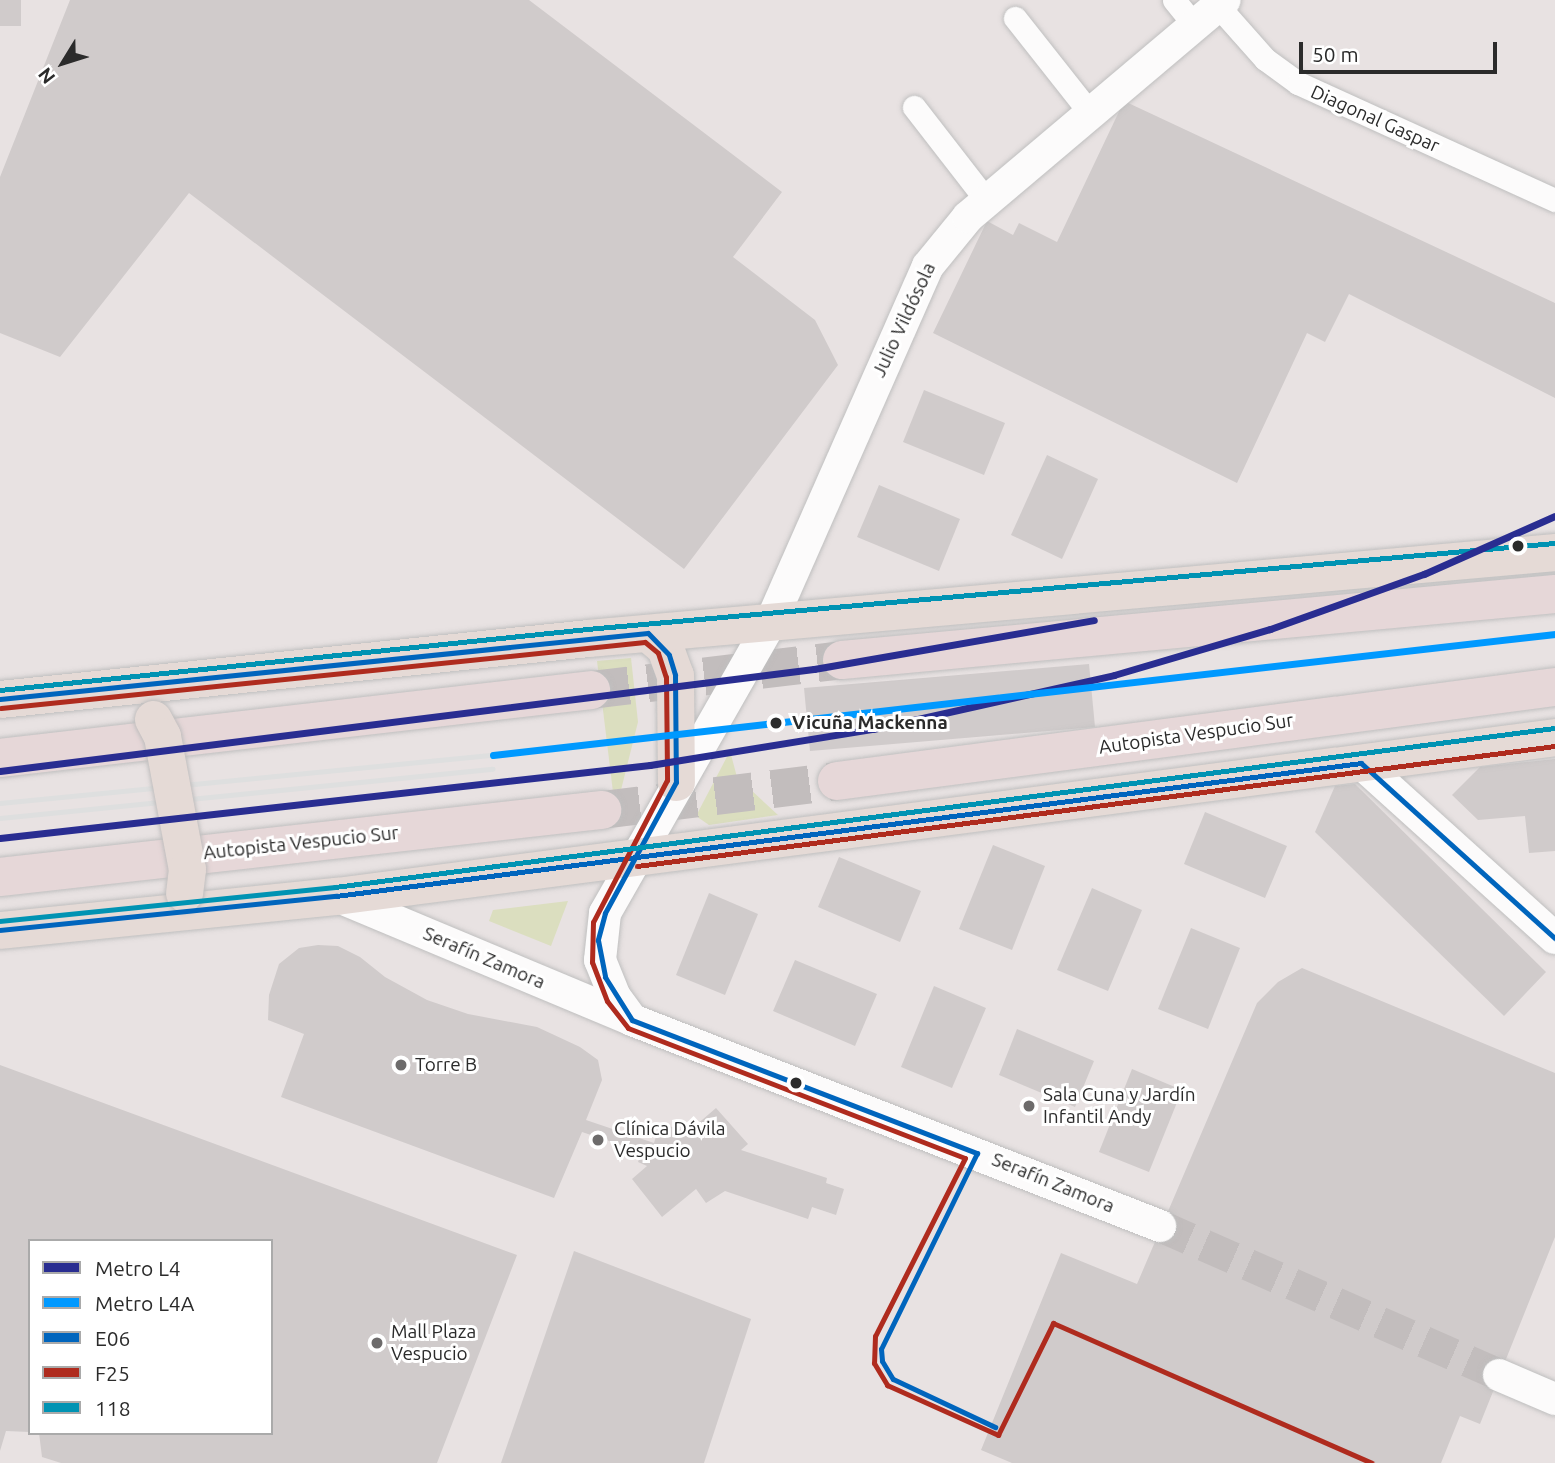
<!DOCTYPE html>
<html>
<head>
<meta charset="utf-8">
<style>
	body { margin:0 }
	#map { position:relative; width:1555px; height:1463px; overflow:hidden; background:#e8e2e2; font-family:Ubuntu,sans-serif }
	div>[style] { position:absolute }
	[style*='--x'] { left:calc(var(--x)*1px); top:calc(var(--y)*1px); width:calc(var(--w)*1px); rotate:calc(var(--a)*1deg) }
	.green>* { inset:0; background:#dbdebf }
	.building>* { inset:0; background:#d0cbcb }
	.secondary-tunnel>* { height:32px; margin-top:-16px; transform-origin:0; background:repeating-linear-gradient(90deg,#c2bdbd 0 32px,transparent 0 48px) }
	.highway-tunnel>* { height:38px; margin-top:-19px; transform-origin:0; background:repeating-linear-gradient(90deg,#c2bdbd 0 38px,transparent 0 57px) }
	.roads { filter:drop-shadow(0 0 2px #bfbfbf) drop-shadow(0 0 2px #bfbfbf) }
	.street>* { height:23px; margin:-11.5px; padding:0 11.5px; transform-origin:11.5px; border-radius:11.5px; background:#fcfbfb }
	.secondary>* { height:32px; margin:-16px; padding:0 16px; transform-origin:16px; border-radius:16px; background:#fcfbfb }
	.primary>* { height:37px; margin:-18.5px; padding:0 18.5px; transform-origin:18.5px; border-radius:18.5px; background:#e5dad6 }
	.highway>* { height:38px; margin:-19px; padding:0 19px; transform-origin:19px; border-radius:19px; background:#e6d7d8 }
	.rail>* { height:5px; margin:-2.5px; padding:0 2.5px; transform-origin:2.5px; border-radius:2.5px; background:#dedfdf }
	.bridges { filter:drop-shadow(0 0 2px #c0bebe) drop-shadow(0 0 2px #c0bebe) }
	.primary-bridge>* { height:37px; margin:-18.5px; padding:0 18.5px; transform-origin:18.5px; border-radius:18.5px; background:#e5dad6 }
	.bus-1>* { height:5px; margin:-2.5px; padding:0 2.5px; transform-origin:2.5px; border-radius:2.5px; background:#0065bd }
	.bus-2>* { height:5px; margin:-2.5px; padding:0 2.5px; transform-origin:2.5px; border-radius:2.5px; background:#af2b1e }
	.bus-3>* { height:5px; margin:-2.5px; padding:0 2.5px; transform-origin:2.5px; border-radius:2.5px; background:#0093b3 }
	.metro-1>* { height:7px; margin:-3.5px; padding:0 3.5px; transform-origin:3.5px; border-radius:3.5px; background:#292d91 }
	.metro-2>* { height:7px; margin:-3.5px; padding:0 3.5px; transform-origin:3.5px; border-radius:3.5px; background:#09f }
	.dots>* { width:19px; height:19px; translate:-50% -50%; box-sizing:border-box; border:4px solid #fff; border-radius:50% }
	span { translate:-50% -50%; white-space:nowrap; text-align:center; line-height:1.15; -webkit-text-stroke:6px #fff; paint-order:stroke }
	.street-label { font-size:19px; color:#2b2b2b }
	.stop-label { font-size:19px; color:#2b2b2b; font-weight:700 }
	.left { translate:0 -50%; text-align:left }
	.poi-label { font-size:19px; color:#2b2b2b }
	.legend { position:absolute; left:28px; top:1239px; width:245px; height:196px; box-sizing:border-box; background:#fff; border:2px solid #aaa; margin:0; padding:9px 12px; list-style:none; font-size:21px; color:#2b2b2b }
	.legend li { display:flex; align-items:center; gap:14px; height:35px }
	.legend b { width:35px; border:2px solid #aaa }
	.north { position:absolute; left:28px; top:28px; width:70px; height:70px; -webkit-text-stroke:5px #fff; paint-order:stroke; rotate:232deg; font-size:19px; font-weight:700; line-height:28px; text-align:center; color:#2b2b2b }
	.north::after { content:''; display:block; margin:auto; width:24px; height:32px; background:#2b2b2b; clip-path:polygon(50% 0,100% 100%,50% 72%,0 100%) }
	.scale { position:absolute; left:1299px; top:42px; width:198px; height:32px; box-sizing:border-box; border:4px solid #2b2b2b; border-top:0; padding-left:9px; font-size:21px; line-height:24px; white-space:nowrap; color:#2b2b2b; -webkit-text-stroke:5px #fff; paint-order:stroke }
</style>
</head>
<body>
<div id="map">
	<div class="green">
		<i style="clip-path:polygon(631px 658px,638px 722px,621px 790px,613px 792px,597px 661px)"></i>
		<i style="clip-path:polygon(730px 751px,737px 777px,778px 815px,709px 825px,696px 816px)"></i>
		<i style="clip-path:polygon(568px 901px,551px 946px,489px 921px,493px 910px)"></i>
	</div>
	<div class="building">
		<i style="clip-path:polygon(0 0,21px 0,21px 26px,0 26px)"></i>
		<i style="clip-path:polygon(70px 0,529px 0,782px 192px,733px 257px,815px 320px,838px 365px,684px 569px,189px 193px,60px 357px,0 333px,0 177px)"></i>
		<i style="clip-path:polygon(1124px 101px,1555px 303px,1555px 398px,1349px 294px,1325px 342px,1307px 333px,1237px 483px,933px 333px,987px 221px,1013px 235px,1019px 223px,1057px 242px)"></i>
		<i style="clip-path:polygon(924px 390px,1005px 423px,984px 475px,903px 442px)"></i>
		<i style="clip-path:polygon(1047px 455px,1098px 479px,1062px 559px,1011px 535px)"></i>
		<i style="clip-path:polygon(879px 485px,960px 519px,939px 571px,857px 537px)"></i>
		<i style="clip-path:polygon(1089px 664px,1095px 727px,810px 751px,804px 688px)"></i>
		<i style="clip-path:polygon(1555px 759px,1555px 851px,1529px 853px,1525px 816px,1478px 820px,1452px 795px,1480px 767px)"></i>
		<i style="clip-path:polygon(1355px 784px,1546px 972px,1504px 1016px,1315px 832px,1335px 786px)"></i>
		<i style="clip-path:polygon(1205px 812px,1287px 846px,1265px 898px,1184px 864px)"></i>
		<i style="clip-path:polygon(993px 845px,1045px 866px,1012px 950px,959px 929px)"></i>
		<i style="clip-path:polygon(839px 857px,921px 891px,900px 942px,818px 907px)"></i>
		<i style="clip-path:polygon(1092px 888px,1142px 910px,1108px 991px,1057px 970px)"></i>
		<i style="clip-path:polygon(709px 893px,758px 914px,725px 995px,676px 975px)"></i>
		<i style="clip-path:polygon(1191px 928px,1240px 948px,1208px 1029px,1158px 1009px)"></i>
		<i style="clip-path:polygon(318px 945px,338px 946px,360px 957px,385px 977px,427px 1000px,468px 1014px,537px 1027px,580px 1047px,598px 1060px,602px 1080px,586px 1120px,654px 1143px,660px 1123px,688px 1132px,716px 1108px,748px 1144px,741px 1150px,827px 1178px,826px 1183px,844px 1189px,836px 1215px,812px 1207px,808px 1219px,725px 1191px,706px 1203px,696px 1189px,662px 1217px,632px 1179px,647px 1166px,638px 1162px,642px 1152px,582px 1132px,554px 1198px,281px 1097px,304px 1034px,268px 1020px,269px 995px,279px 964px,299px 948px)"></i>
		<i style="clip-path:polygon(795px 960px,877px 994px,855px 1046px,773px 1011px)"></i>
		<i style="clip-path:polygon(1302px 968px,1555px 1073px,1555px 1237px,1480px 1424px,1460px 1416px,1441px 1463px,1012px 1463px,981px 1450px,1061px 1253px,1137px 1284px,1257px 1003px,1278px 982px)"></i>
		<i style="clip-path:polygon(934px 986px,986px 1008px,952px 1088px,901px 1067px)"></i>
		<i style="clip-path:polygon(1017px 1029px,1094px 1061px,1075px 1107px,999px 1075px)"></i>
		<i style="clip-path:polygon(0 1065px,517px 1255px,437px 1463px,61px 1463px,42px 1457px,39px 1433px,271px 1433px,271px 1241px,30px 1241px,30px 1432px,6px 1431px,0 1451px)"></i>
		<i style="clip-path:polygon(1132px 1069px,1182px 1090px,1149px 1172px,1099px 1152px)"></i>
		<i style="clip-path:polygon(574px 1251px,751px 1319px,704px 1463px,501px 1463px)"></i>
	</div>
	<div class="secondary-tunnel">
		<i style="--x:1160;--y:1226;--w:370;--a:23.7"></i>
	</div>
	<div class="highway-tunnel">
		<i style="--x:591;--y:690;--w:253;--a:-6.8"></i>
		<i style="--x:602;--y:810;--w:237;--a:-7"></i>
	</div>
	<div class="roads">
		<div class="street">
			<i style="--x:1174;--y:0;--w:32;--a:51"></i>
			<i style="--x:1218;--y:6;--w:71;--a:48.4"></i>
			<i style="--x:1265;--y:59;--w:41;--a:36"></i>
			<i style="--x:1298;--y:83;--w:282;--a:24.5"></i>
			<i style="--x:1015;--y:18;--w:121;--a:51.7"></i>
			<i style="--x:914;--y:107;--w:119;--a:52.2"></i>
		</div>
		<div class="secondary">
			<i style="--x:1361;--y:763;--w:261;--a:42.1"></i>
			<i style="--x:336;--y:896;--w:321;--a:22.7"></i>
			<i style="--x:632;--y:1020;--w:567;--a:21.31"></i>
			<i style="--x:632;--y:1020;--w:29;--a:-126"></i>
			<i style="--x:615;--y:997;--w:40;--a:-112"></i>
			<i style="--x:600;--y:960;--w:47;--a:-83.9"></i>
			<i style="--x:605;--y:913;--w:333;--a:-60.3"></i>
			<i style="--x:770;--y:624;--w:391;--a:-66.2"></i>
			<i style="--x:928;--y:266;--w:63;--a:-50.8"></i>
			<i style="--x:968;--y:217;--w:336;--a:-40.2"></i>
			<i style="--x:1499;--y:1375;--w:61;--a:23.2"></i>
		</div>
		<div class="primary">
			<i style="--x:648;--y:633;--w:23;--a:41"></i>
			<i style="--x:665;--y:648;--w:29;--a:70"></i>
			<i style="--x:675;--y:675;--w:107;--a:89.5"></i>
			<i style="--x:0;--y:699;--w:591;--a:-5.92"></i>
			<i style="--x:588;--y:638;--w:971;--a:-5.08"></i>
			<i style="--x:0;--y:930;--w:338;--a:-5.8"></i>
			<i style="--x:336;--y:896;--w:1229;--a:-7.43"></i>
		</div>
		<div class="highway">
			<i style="--x:842;--y:660;--w:716;--a:-5.29"></i>
			<i style="--x:0;--y:758;--w:595;--a:-6.56"></i>
			<i style="--x:837;--y:781;--w:724;--a:-7.46"></i>
			<i style="--x:0;--y:877;--w:606;--a:-6.35"></i>
		</div>
	</div>
	<div class="rail">
		<i style="--x:0;--y:803;--w:495;--a:-5.6"></i>
		<i style="--x:0;--y:818;--w:495;--a:-5.7"></i>
	</div>
	<div class="bridges">
		<div class="primary-bridge">
			<i style="--x:153;--y:719;--w:19;--a:62"></i>
			<i style="--x:162;--y:736;--w:135;--a:79.4"></i>
			<i style="--x:187;--y:869;--w:24;--a:97"></i>
		</div>
	</div>
	<div class="bus-1">
		<i style="--x:0;--y:699;--w:651;--a:-5.82"></i>
		<i style="--x:648;--y:633;--w:30;--a:46"></i>
		<i style="--x:669;--y:655;--w:21;--a:73"></i>
		<i style="--x:675;--y:675;--w:107;--a:89.5"></i>
		<i style="--x:676;--y:782;--w:149;--a:118.5"></i>
		<i style="--x:605;--y:913;--w:28;--a:105"></i>
		<i style="--x:598;--y:940;--w:38;--a:79"></i>
		<i style="--x:605;--y:977;--w:51;--a:57.9"></i>
		<i style="--x:632;--y:1020;--w:370;--a:21.1"></i>
		<i style="--x:977;--y:1153;--w:218;--a:116.1"></i>
		<i style="--x:881;--y:1349;--w:12;--a:85"></i>
		<i style="--x:882;--y:1361;--w:21;--a:59"></i>
		<i style="--x:893;--y:1379;--w:113;--a:25.2"></i>
		<i style="--x:0;--y:930;--w:338;--a:-5.8"></i>
		<i style="--x:336;--y:896;--w:1034;--a:-7.39"></i>
		<i style="--x:1361;--y:763;--w:261;--a:42.1"></i>
	</div>
	<div class="bus-2">
		<i style="--x:1;--y:708;--w:647;--a:-5.85"></i>
		<i style="--x:645;--y:642;--w:17;--a:40"></i>
		<i style="--x:658;--y:653;--w:25;--a:72"></i>
		<i style="--x:666;--y:677;--w:103;--a:89.4"></i>
		<i style="--x:667;--y:780;--w:160;--a:117.5"></i>
		<i style="--x:593;--y:922;--w:40;--a:91.4"></i>
		<i style="--x:592;--y:962;--w:42;--a:69"></i>
		<i style="--x:607;--y:1001;--w:34;--a:52"></i>
		<i style="--x:628;--y:1028;--w:361;--a:21.1"></i>
		<i style="--x:965;--y:1158;--w:199;--a:116.8"></i>
		<i style="--x:875;--y:1336;--w:27;--a:92"></i>
		<i style="--x:874;--y:1363;--w:26;--a:59"></i>
		<i style="--x:887;--y:1385;--w:122;--a:24.2"></i>
		<i style="--x:998;--y:1435;--w:125;--a:-63.8"></i>
		<i style="--x:1053;--y:1323;--w:348;--a:23.7"></i>
		<i style="--x:637;--y:866;--w:926;--a:-7.45"></i>
	</div>
	<div class="bus-3">
		<i style="--x:0;--y:690;--w:590;--a:-5.93"></i>
		<i style="--x:587;--y:629;--w:971;--a:-5.08"></i>
		<i style="--x:0;--y:921;--w:337;--a:-5.8"></i>
		<i style="--x:335;--y:887;--w:1229;--a:-7.43"></i>
	</div>
	<div class="metro-1">
		<i style="--x:0;--y:771;--w:820;--a:-7.14"></i>
		<i style="--x:814;--y:669;--w:284;--a:-9.9"></i>
		<i style="--x:0;--y:838;--w:654;--a:-6.41"></i>
		<i style="--x:650;--y:765;--w:226;--a:-9.2"></i>
		<i style="--x:873;--y:729;--w:247;--a:-12.6"></i>
		<i style="--x:1114;--y:675;--w:163;--a:-16.4"></i>
		<i style="--x:1270;--y:629;--w:164;--a:-19.7"></i>
		<i style="--x:1424;--y:574;--w:143;--a:-23.9"></i>
	</div>
	<div class="metro-2">
		<i style="--x:493;--y:755;--w:1069;--a:-6.5"></i>
	</div>
	<div class="dots">
		<i style="left:1518px;top:546px;background:#2b2b2b"></i>
		<i style="left:776px;top:723px;background:#2b2b2b"></i>
		<i style="left:401px;top:1065px;background:#6d6b6b"></i>
		<i style="left:796px;top:1083px;background:#2b2b2b"></i>
		<i style="left:1029px;top:1106px;background:#6d6b6b"></i>
		<i style="left:598px;top:1140px;background:#6d6b6b"></i>
		<i style="left:377px;top:1343px;background:#6d6b6b"></i>
	</div>
	<div class="street-label">
		<span style="left:1375px;top:119px;rotate:24deg">Diagonal Gaspar</span>
		<span style="left:904px;top:320px;rotate:-65deg">Julio Vildósola</span>
		<span style="left:1196px;top:734px;rotate:-8deg">Autopista Vespucio Sur</span>
		<span style="left:301px;top:843px;rotate:-6deg">Autopista Vespucio Sur</span>
		<span style="left:484px;top:958px;rotate:23deg">Serafín Zamora</span>
		<span style="left:1053px;top:1183px;rotate:22deg">Serafín Zamora</span>
	</div>
	<div class="stop-label">
		<span class="left" style="left:792px;top:723px">Vicuña Mackenna</span>
	</div>
	<div class="poi-label">
		<span class="left" style="left:415px;top:1065px">Torre B</span>
		<span class="left" style="left:1043px;top:1106px">Sala Cuna y Jardín<br>Infantil Andy</span>
		<span class="left" style="left:614px;top:1140px">Clínica Dávila<br>Vespucio</span>
		<span class="left" style="left:391px;top:1343px">Mall Plaza<br>Vespucio</span>
	</div>
	<ul class="legend">
	<li><b style="height:9px;background:#292d91"></b>Metro L4</li>
	<li><b style="height:9px;background:#09f"></b>Metro L4A</li>
	<li><b style="height:9px;background:#0065bd"></b>E06</li>
	<li><b style="height:9px;background:#af2b1e"></b>F25</li>
	<li><b style="height:9px;background:#0093b3"></b>118</li>
	</ul>
	<div class="north">N</div>
	<div class="scale">50 m</div>
</div>
</body>
</html>
